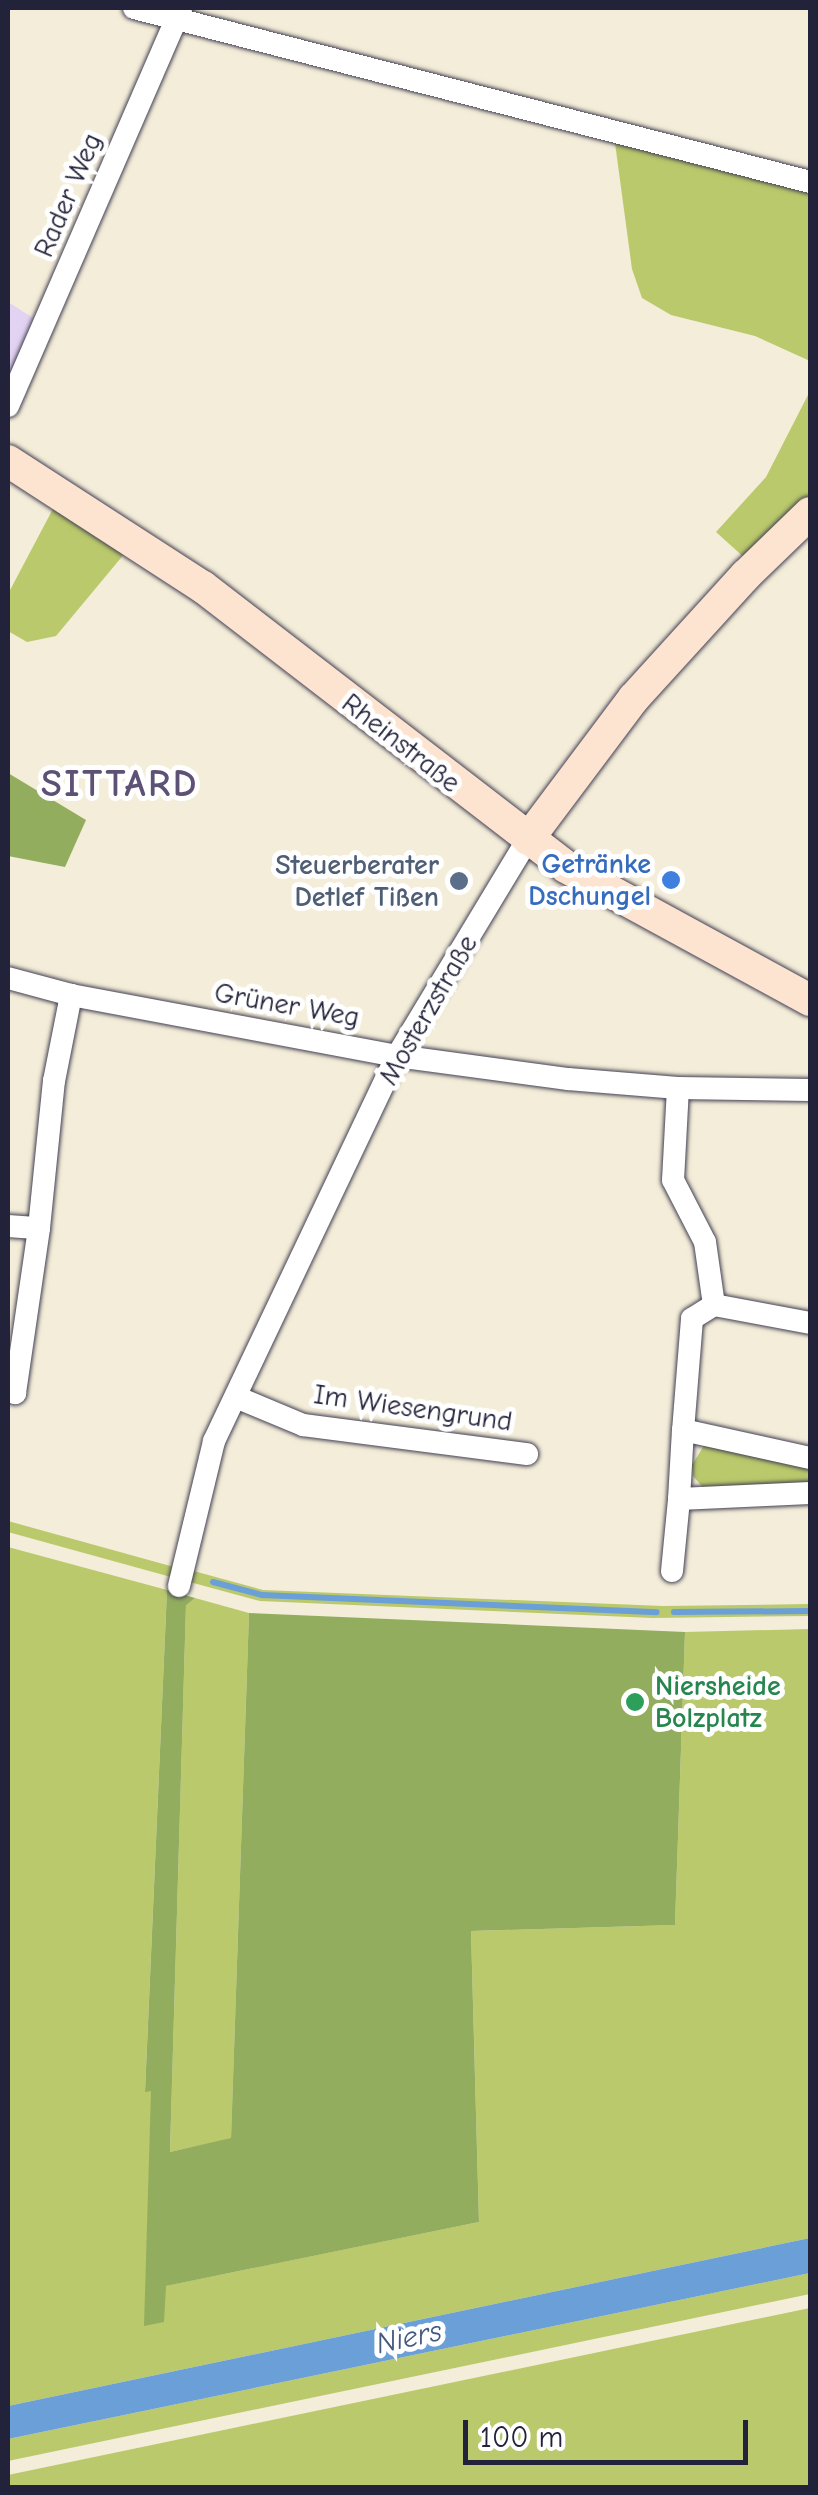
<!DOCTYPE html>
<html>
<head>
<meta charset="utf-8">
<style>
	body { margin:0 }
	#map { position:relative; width:818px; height:2495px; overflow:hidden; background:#f4edd9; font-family:"Comic Neue",sans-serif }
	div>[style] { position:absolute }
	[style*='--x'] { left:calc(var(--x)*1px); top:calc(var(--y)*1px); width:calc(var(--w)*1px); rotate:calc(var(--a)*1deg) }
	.built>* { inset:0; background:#e3d3f2 }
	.green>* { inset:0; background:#bac96b }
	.forest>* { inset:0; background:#93ad5f }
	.water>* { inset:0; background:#6b9fd7 }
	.stream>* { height:6px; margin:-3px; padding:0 3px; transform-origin:3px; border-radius:3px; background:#6b9fd7 }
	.roads { filter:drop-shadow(0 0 2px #424053) drop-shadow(0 0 2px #424053) }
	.street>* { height:22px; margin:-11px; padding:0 11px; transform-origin:11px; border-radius:11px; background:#fff }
	.secondary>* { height:32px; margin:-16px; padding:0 16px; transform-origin:16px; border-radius:16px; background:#fde4d1 }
	.dots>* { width:28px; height:28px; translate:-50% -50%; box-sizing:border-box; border:5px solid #fff; border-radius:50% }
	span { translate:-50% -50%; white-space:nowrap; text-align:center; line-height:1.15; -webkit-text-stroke:10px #fff; paint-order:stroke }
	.street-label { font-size:28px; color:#22223b }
	.shop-label { font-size:28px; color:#366cbe; font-weight:700 }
	.right { translate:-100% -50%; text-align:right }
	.service-label { font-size:28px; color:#4e5e75; font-weight:700 }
	.leisure-label { font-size:28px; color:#27864d; font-weight:700 }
	.left { translate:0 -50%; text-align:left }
	.water-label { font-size:30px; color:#435a81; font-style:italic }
	.district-label { font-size:38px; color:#5d5275; font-weight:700; letter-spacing:2.5px }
	.frame { position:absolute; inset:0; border:10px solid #22223b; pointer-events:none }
	.scale { position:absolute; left:463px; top:2420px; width:285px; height:45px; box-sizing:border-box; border:5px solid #22223b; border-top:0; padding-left:12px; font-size:30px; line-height:35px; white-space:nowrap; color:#22223b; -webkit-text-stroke:8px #fff; paint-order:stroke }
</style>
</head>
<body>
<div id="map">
	<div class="built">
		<i style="clip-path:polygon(8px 302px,38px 321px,8px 391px)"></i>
	</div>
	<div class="green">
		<i style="clip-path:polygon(615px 143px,810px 193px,810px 361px,755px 336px,671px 315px,642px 298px,632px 269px)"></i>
		<i style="clip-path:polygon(810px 391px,810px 499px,747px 560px,716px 532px,766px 477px)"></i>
		<i style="clip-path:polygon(55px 505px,125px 553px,56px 636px,27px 642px,8px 631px,8px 594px)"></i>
		<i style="clip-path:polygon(705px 1444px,810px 1463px,810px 1486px,706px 1491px,693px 1476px,692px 1465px)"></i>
		<i style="clip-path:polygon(8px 1521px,174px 1567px,171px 1577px,8px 1532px)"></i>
		<i style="clip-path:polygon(8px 1547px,167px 1590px,145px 2091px,151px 2091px,165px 2286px,479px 2222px,471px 1931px,675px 1925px,685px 1632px,810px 1629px,810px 2238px,8px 2406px)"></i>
		<i style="clip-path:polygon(190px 1570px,263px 1590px,663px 1606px,810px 1604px,810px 1616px,653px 1618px,260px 1601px,186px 1581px)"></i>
		<i style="clip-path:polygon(195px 1598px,249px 1613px,231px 2139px,170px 2152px,186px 1604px)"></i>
		<i style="clip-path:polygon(810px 2273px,810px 2294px,8px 2461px,8px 2439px)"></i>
		<i style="clip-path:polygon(810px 2308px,810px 2487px,8px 2487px,8px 2475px)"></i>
	</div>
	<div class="forest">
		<i style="clip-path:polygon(8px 773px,86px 820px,65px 867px,8px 856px)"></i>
		<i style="clip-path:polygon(167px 1590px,195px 1598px,186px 1605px,170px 2152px,231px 2138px,249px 1613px,685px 1632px,675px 1925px,471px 1931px,479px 2222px,166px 2286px,164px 2322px,144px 2326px,151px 2091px,145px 2092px)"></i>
	</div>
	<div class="water">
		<i style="clip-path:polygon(810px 2238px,810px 2273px,8px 2439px,8px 2406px)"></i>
	</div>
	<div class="stream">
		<i style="--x:213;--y:1582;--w:51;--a:14.9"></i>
		<i style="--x:262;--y:1595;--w:395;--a:2.5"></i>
		<i style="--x:674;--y:1612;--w:136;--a:-0.4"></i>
	</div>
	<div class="roads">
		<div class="street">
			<i style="--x:134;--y:8;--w:698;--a:14.43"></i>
			<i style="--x:8;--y:406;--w:434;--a:-66.5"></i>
			<i style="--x:8;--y:978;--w:65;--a:15.1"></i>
			<i style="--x:71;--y:995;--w:332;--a:10.6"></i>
			<i style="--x:397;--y:1056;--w:173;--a:7.7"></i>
			<i style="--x:568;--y:1079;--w:110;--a:4.7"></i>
			<i style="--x:678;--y:1088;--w:132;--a:0.9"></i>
			<i style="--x:678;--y:1088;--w:92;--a:93.1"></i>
			<i style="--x:673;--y:1180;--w:70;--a:62.7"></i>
			<i style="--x:705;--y:1242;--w:64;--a:81.9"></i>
			<i style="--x:714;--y:1305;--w:98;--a:10.6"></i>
			<i style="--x:8;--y:1226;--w:31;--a:4"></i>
			<i style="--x:714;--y:1305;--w:26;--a:148"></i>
			<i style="--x:692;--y:1319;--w:111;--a:94.6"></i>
			<i style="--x:683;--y:1430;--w:130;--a:12.4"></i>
			<i style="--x:8;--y:1390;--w:8;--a:23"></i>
			<i style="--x:15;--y:1393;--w:167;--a:-81.7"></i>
			<i style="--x:39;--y:1228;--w:148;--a:-84.2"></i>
			<i style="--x:54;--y:1081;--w:88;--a:-78.8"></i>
			<i style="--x:236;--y:1397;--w:73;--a:22.7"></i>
			<i style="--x:303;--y:1425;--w:226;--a:7.4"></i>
			<i style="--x:683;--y:1430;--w:69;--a:93.3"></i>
			<i style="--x:679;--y:1499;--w:131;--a:-2.6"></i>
			<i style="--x:672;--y:1571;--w:72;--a:-84.4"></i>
			<i style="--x:179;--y:1586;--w:149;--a:-76.4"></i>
			<i style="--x:214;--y:1441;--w:426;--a:-64.6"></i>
			<i style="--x:397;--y:1056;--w:253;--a:-58.9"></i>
		</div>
		<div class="secondary">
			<i style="--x:8;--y:461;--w:232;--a:32.9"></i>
			<i style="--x:203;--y:587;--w:458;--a:37.6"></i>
			<i style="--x:566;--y:867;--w:278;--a:28.6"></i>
			<i style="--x:528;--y:839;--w:176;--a:-53.1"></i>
			<i style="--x:634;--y:698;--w:166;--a:-47.7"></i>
			<i style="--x:746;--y:575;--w:89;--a:-44.1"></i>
		</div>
	</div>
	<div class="dots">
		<i style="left:671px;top:880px;background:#3f7fe0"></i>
		<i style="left:459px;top:881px;background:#5c6f8a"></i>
		<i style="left:635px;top:1702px;background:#2e9e5b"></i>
	</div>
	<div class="street-label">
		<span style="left:68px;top:195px;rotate:-67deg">Rader Weg</span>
		<span style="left:401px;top:743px;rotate:38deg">Rheinstraße</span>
		<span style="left:287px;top:1005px;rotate:10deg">Grüner Weg</span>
		<span style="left:428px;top:1010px;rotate:-60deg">Mosterzstraße</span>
		<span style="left:413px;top:1408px;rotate:8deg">Im Wiesengrund</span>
	</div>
	<div class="shop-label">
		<span class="right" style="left:651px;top:880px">Getränke<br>Dschungel</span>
	</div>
	<div class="service-label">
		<span class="right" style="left:439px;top:881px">Steuerberater<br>Detlef Tißen</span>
	</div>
	<div class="leisure-label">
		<span class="left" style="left:655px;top:1702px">Niersheide<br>Bolzplatz</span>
	</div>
	<div class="water-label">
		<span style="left:409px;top:2338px;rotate:-12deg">Niers</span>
	</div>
	<div class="district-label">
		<span style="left:120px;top:785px">SITTARD</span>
	</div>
	<div class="frame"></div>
	<div class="scale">100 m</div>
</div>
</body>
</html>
